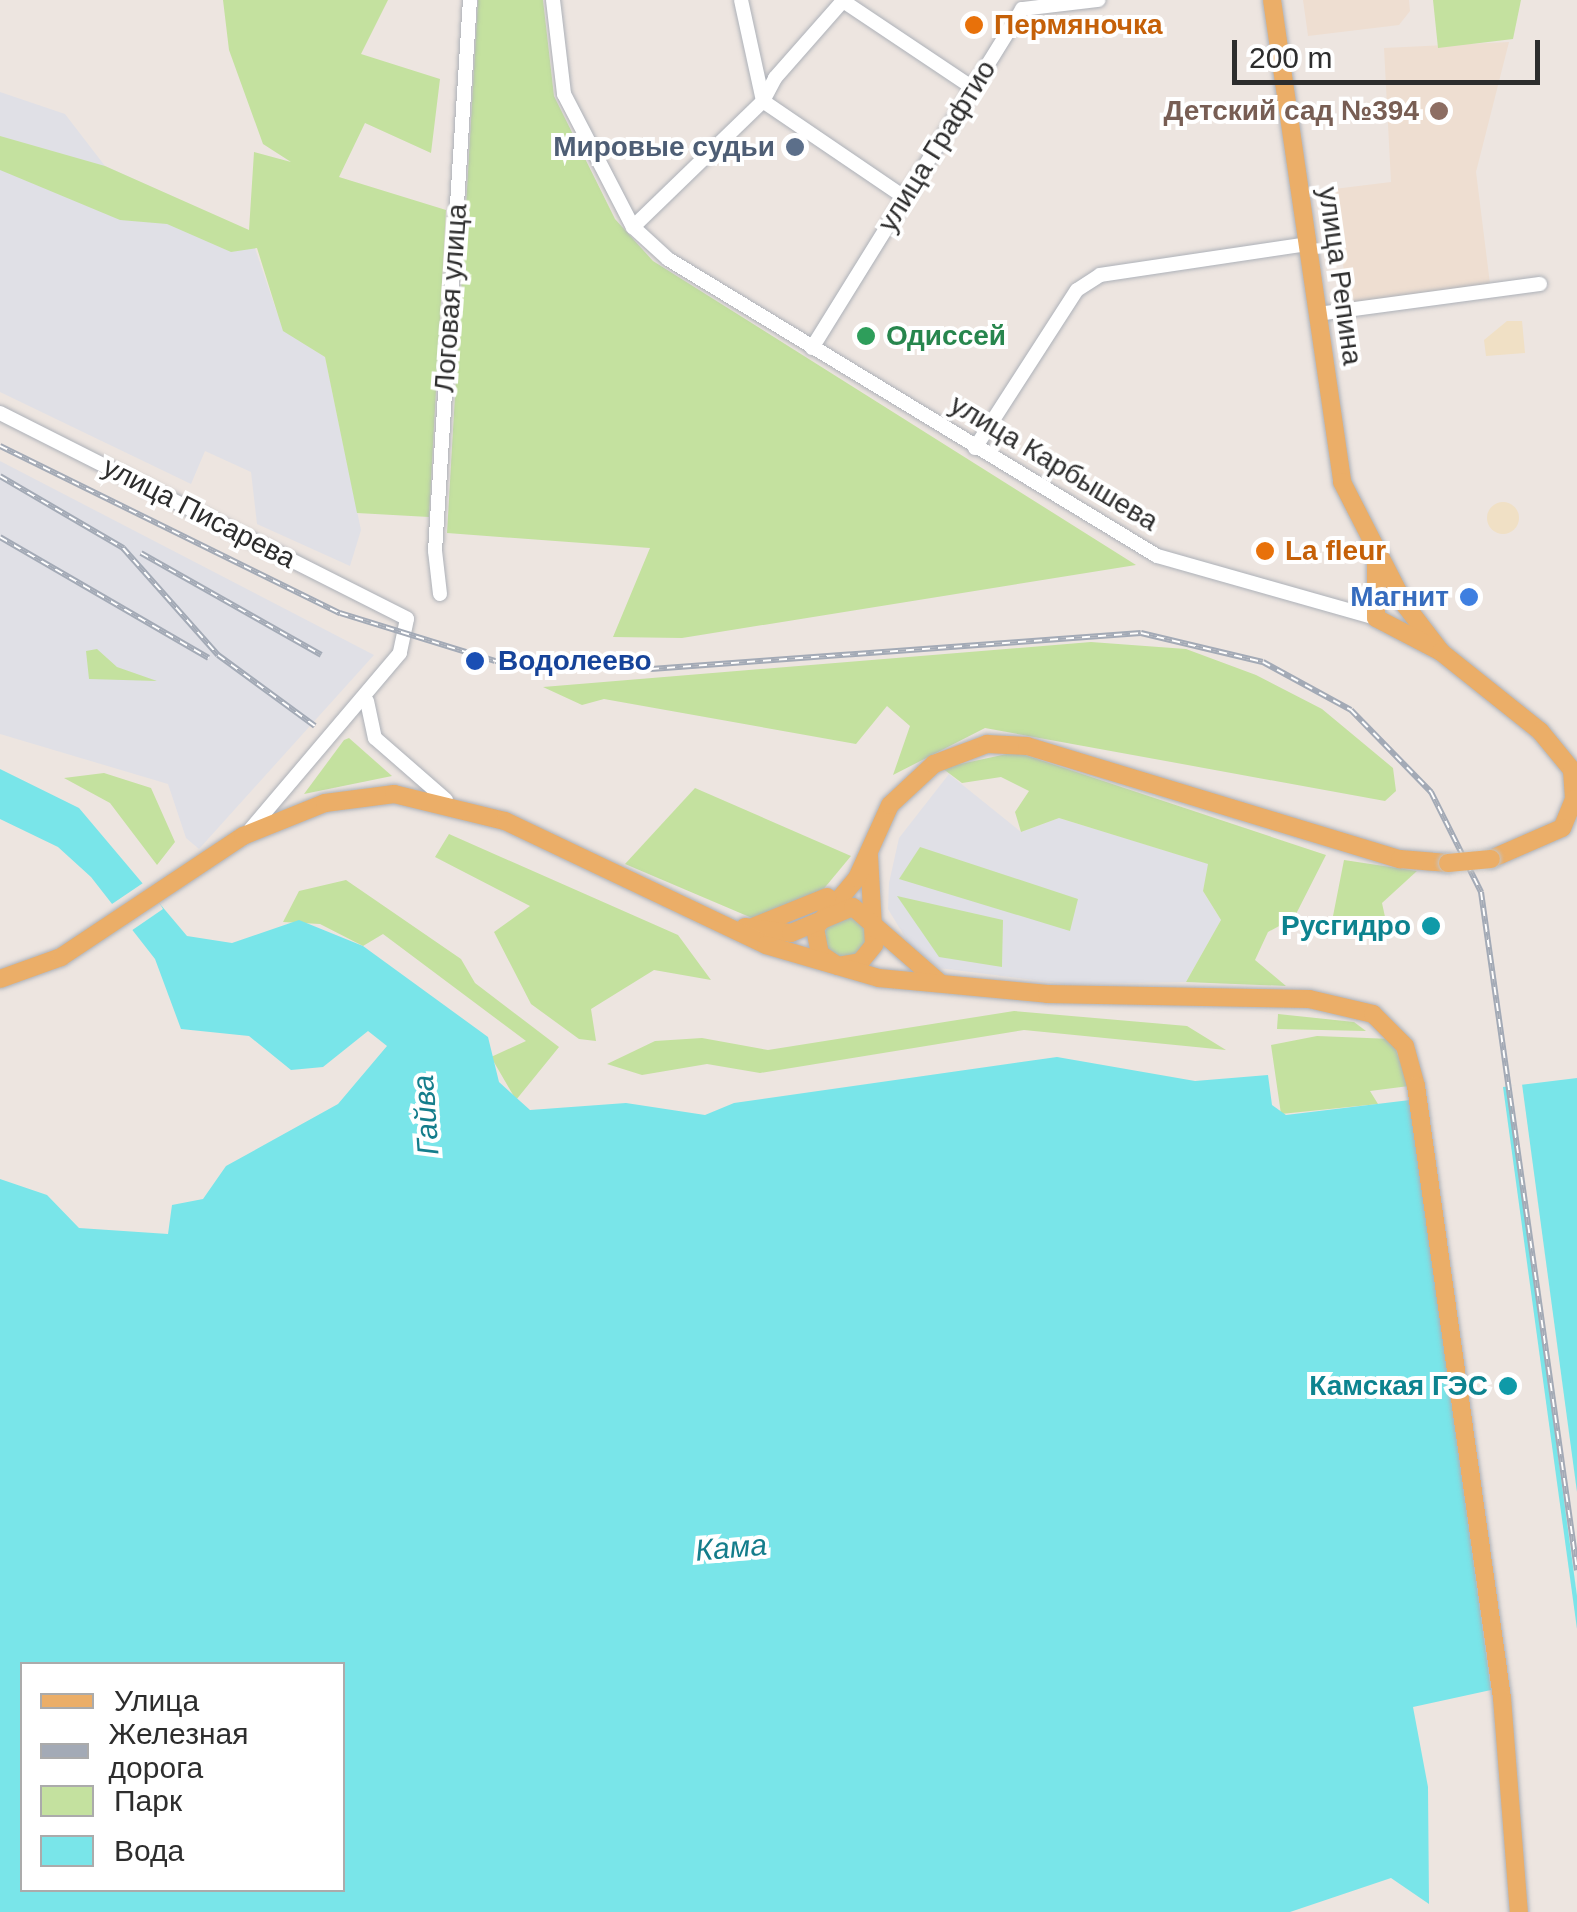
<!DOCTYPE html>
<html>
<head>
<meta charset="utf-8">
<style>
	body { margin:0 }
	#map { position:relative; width:1577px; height:1912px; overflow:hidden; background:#ede5e0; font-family:Arial,sans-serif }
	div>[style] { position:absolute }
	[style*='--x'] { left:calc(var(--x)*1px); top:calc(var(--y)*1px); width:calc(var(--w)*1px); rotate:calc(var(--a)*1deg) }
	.industrial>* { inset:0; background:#e0e0e6 }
	.education>* { inset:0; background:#eeded1 }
	.green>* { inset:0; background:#c4e19f }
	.round { border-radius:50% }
	.sand>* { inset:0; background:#f0e0c5 }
	.water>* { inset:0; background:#79e5e9 }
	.pier>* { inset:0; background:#ede5e0 }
	.roads { filter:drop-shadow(0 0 2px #adb1b8) drop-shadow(0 0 2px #adb1b8) }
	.minor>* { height:14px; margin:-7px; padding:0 7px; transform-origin:7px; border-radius:7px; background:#fff }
	.major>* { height:18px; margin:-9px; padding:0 9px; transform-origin:9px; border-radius:9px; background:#ebae68 }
	.rail>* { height:6px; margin-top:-3px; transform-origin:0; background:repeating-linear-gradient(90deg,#fff 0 8px,#a3aab6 0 16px); box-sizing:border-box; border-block:2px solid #a3aab6 }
	.bridges { filter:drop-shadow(0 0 2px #c4c4c4) drop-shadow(0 0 2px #c4c4c4) }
	.major-bridge>* { height:18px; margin:-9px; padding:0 9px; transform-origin:9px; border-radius:9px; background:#ebae68 }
	.dots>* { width:28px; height:28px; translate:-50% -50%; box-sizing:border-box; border:5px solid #fff; border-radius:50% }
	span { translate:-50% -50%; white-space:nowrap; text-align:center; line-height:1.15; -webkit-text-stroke:8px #fff; paint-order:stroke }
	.food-label { font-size:28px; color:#c56008; font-weight:700 }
	.left { translate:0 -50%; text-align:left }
	.education-label { font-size:28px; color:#785e54; font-weight:700 }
	.right { translate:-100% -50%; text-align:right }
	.street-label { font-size:28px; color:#2d2d2d }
	.service-label { font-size:28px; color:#4e5e75; font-weight:700 }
	.leisure-label { font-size:28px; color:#27864d; font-weight:700 }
	.shop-label { font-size:28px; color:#366cbe; font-weight:700 }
	.transit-label { font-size:28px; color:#164399; font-weight:700 }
	.culture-label { font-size:28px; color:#0d838f; font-weight:700 }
	.water-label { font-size:30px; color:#147d8b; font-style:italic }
	.legend { position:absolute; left:20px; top:1662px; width:325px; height:230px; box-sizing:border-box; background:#fff; border:2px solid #ababab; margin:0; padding:12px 18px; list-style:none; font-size:30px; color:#2d2d2d }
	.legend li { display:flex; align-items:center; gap:20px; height:50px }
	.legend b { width:50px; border:2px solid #ababab }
	.scale { position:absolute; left:1232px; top:40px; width:308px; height:45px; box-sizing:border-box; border:5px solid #2d2d2d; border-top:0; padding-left:12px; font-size:30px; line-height:35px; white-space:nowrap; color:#2d2d2d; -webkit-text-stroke:8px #fff; paint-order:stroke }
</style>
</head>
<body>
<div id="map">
	<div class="industrial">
		<i style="clip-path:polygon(0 92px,65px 114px,105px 166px,249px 231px,283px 330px,325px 357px,361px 530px,350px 566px,257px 524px,251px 472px,205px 451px,191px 484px,0 392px)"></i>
		<i style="clip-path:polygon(0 461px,374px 655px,199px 849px,186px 838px,168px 784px,0 734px)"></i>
		<i style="clip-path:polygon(949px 774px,1021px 832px,1059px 818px,1209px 864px,1203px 891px,1221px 920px,1186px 982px,1065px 984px,939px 968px,911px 947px,888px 909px,889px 883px,899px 838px)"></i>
	</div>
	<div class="education">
		<i style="clip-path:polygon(1303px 0,1409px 0,1410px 11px,1399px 25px,1308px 36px)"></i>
		<i style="clip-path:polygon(1509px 42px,1476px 172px,1490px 284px,1348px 306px,1334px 189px,1391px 182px,1384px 48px)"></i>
	</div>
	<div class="green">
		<i style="clip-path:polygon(223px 0,388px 0,361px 54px,440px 79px,431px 153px,365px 123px,339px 177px,446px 210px,429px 517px,357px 513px,325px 357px,283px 331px,257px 248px,231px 252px,167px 224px,120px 220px,0 170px,0 136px,105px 166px,249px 230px,254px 152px,291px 162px,263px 144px,229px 50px)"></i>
		<i style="clip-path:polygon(478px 0,543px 0,554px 96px,615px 219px,653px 261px,1136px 565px,682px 638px,613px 637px,650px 548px,447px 533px)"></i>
		<i style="clip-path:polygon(1433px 0,1521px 0,1513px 39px,1438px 48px)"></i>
		<i style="clip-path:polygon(1091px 642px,1186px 649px,1256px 675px,1322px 709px,1393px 768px,1396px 791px,1385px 801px,985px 728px,893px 775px,910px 726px,887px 706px,856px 744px,604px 699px,582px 705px,543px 687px)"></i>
		<i style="clip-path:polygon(97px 649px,117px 667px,157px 681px,89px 679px,86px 651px)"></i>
		<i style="clip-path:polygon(349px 738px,392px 776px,304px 794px,344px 740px)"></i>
		<i style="clip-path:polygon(1016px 752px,1326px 855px,1294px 918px,1268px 932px,1255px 960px,1286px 986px,1186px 982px,1221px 920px,1203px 891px,1208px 864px,1059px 818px,1021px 832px,1015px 812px,1029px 791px,1001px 777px,962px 783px,942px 768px)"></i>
		<i style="clip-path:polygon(104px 773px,151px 788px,175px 842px,157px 865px,110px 803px,64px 778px)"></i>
		<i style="clip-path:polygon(695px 788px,851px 856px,812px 903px,752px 918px,625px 864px)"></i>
		<i style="clip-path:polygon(449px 834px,678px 935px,711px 980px,654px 970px,591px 1009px,596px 1041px,579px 1039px,531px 1004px,494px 932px,530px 906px,435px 857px)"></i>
		<i style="clip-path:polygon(920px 847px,1078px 899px,1070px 931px,899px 879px)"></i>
		<i style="clip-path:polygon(1344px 860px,1417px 871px,1382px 903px,1387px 926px,1333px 916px)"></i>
		<i style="clip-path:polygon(346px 880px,461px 959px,475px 983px,559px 1047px,516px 1100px,491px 1057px,526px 1041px,383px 934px,363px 946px,320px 924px,283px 922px,299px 891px)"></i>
		<i style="clip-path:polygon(897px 896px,1003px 920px,1002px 967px,939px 957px)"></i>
		<i class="round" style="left:824px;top:917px;width:42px;height:42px"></i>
		<i style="clip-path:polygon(1014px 1011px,1187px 1026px,1226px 1050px,1024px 1030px,760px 1073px,707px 1064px,642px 1075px,607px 1064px,655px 1041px,702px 1038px,768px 1050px)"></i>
		<i style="clip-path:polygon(1278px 1014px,1354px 1022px,1366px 1031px,1277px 1029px)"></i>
		<i style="clip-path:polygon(1317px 1036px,1392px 1039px,1409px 1086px,1370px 1091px,1378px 1104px,1281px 1114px,1271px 1045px)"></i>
	</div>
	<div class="sand">
		<i style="clip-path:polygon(1507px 321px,1522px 321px,1525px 353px,1486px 356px,1484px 340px)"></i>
		<i class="round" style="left:1487px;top:502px;width:32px;height:32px"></i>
	</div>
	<div class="water">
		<i style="clip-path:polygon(evenodd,0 769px,79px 808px,187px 936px,232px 943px,299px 920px,363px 946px,488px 1037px,499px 1082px,530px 1110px,626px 1103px,705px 1115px,734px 1103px,1057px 1057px,1195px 1081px,1268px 1075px,1272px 1105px,1286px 1115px,1410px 1100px,1491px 1690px,1413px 1707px,1428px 1787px,1429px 1904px,1391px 1878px,1290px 1912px,0 1912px,0 1179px,47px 1195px,79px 1228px,168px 1234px,172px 1205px,203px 1199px,226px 1166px,338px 1104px,387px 1046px,368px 1031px,323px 1067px,291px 1070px,249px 1036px,181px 1029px,155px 959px,91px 877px,58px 847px,0 819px,0 769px,22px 1664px,342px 1664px,342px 1890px,22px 1890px,22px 1664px)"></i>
		<i style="clip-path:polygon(1577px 1078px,1577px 1629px,1503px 1087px)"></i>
	</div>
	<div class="pier">
		<i style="clip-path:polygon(146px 881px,163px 909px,128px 933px,109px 906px)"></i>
		<i style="clip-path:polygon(1522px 1084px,1577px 1492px,1577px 1596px,1508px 1086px)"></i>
	</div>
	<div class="roads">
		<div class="minor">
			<i style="--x:553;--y:0;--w:95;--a:83.3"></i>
			<i style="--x:564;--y:94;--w:150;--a:62.6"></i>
			<i style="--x:633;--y:227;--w:47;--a:42.4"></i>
			<i style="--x:668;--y:259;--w:572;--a:31.27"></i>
			<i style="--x:1157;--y:556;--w:228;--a:15.8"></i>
			<i style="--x:904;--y:197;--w:171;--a:-145.8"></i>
			<i style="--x:763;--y:101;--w:26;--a:-62"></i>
			<i style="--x:775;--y:78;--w:103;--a:-48.6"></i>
			<i style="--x:843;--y:1;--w:156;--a:33.8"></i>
			<i style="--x:633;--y:227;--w:181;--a:-44.1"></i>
			<i style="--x:763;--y:101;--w:103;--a:-102.3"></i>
			<i style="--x:1318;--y:314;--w:224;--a:-7.7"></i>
			<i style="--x:812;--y:348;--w:399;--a:-58.2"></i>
			<i style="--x:1022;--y:9;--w:77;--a:-6.8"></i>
			<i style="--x:0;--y:413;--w:456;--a:26.8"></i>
			<i style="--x:407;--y:619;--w:35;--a:102"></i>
			<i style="--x:400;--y:653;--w:231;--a:130.3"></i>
			<i style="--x:975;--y:448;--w:188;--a:-57.2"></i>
			<i style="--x:1077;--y:290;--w:27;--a:-33"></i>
			<i style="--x:1100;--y:275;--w:209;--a:-8.5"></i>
			<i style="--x:440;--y:594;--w:43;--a:-96.6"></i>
			<i style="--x:435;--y:551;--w:552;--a:-86.37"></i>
			<i style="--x:367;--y:701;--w:38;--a:78"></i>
			<i style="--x:375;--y:738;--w:94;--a:41.1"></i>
		</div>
		<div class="major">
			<i style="--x:1272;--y:0;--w:487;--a:81.7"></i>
			<i style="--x:1342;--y:482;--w:138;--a:62.9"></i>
			<i style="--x:1405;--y:605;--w:59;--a:52.5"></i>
			<i style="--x:1376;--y:558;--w:60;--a:90"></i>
			<i style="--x:1376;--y:618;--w:73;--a:27.6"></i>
			<i style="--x:1441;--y:652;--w:127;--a:38.6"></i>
			<i style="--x:1540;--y:731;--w:50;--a:50.6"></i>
			<i style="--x:1572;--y:770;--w:29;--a:86"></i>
			<i style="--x:1574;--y:799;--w:31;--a:112"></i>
			<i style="--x:1562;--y:828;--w:77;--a:156.4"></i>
			<i style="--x:869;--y:856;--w:89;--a:86.8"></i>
			<i style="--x:874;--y:945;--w:22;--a:129"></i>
			<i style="--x:860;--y:962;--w:22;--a:170"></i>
			<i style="--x:838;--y:966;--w:22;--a:-146"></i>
			<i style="--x:820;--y:954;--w:26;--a:-101"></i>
			<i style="--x:815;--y:928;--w:65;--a:-50"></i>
			<i style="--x:857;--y:878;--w:80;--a:-65.7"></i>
			<i style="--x:890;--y:805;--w:60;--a:-43"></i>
			<i style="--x:934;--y:764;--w:57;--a:-20.7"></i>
			<i style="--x:987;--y:744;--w:40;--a:2.9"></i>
			<i style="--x:1027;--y:746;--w:390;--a:16.9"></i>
			<i style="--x:1400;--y:859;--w:48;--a:4.8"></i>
			<i style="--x:755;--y:926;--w:78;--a:-21.9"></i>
			<i style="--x:745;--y:927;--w:46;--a:7.4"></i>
			<i style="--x:791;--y:933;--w:67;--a:-22.8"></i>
			<i style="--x:853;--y:907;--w:114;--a:41.1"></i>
			<i style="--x:0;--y:979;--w:65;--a:-19.8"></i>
			<i style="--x:61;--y:957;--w:219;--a:-33.6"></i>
			<i style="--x:243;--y:836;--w:88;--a:-21.9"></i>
			<i style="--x:325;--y:803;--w:70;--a:-7.4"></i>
			<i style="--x:394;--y:794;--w:114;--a:13.7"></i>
			<i style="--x:505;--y:821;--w:289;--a:25.4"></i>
			<i style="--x:766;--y:945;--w:118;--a:16.3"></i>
			<i style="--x:879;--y:978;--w:169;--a:5.4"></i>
			<i style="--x:1047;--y:994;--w:262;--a:1.1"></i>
			<i style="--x:1309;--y:999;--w:66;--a:13.2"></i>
			<i style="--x:1373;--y:1014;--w:45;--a:45"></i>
			<i style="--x:1405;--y:1046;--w:41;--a:74.6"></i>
			<i style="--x:1416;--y:1086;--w:618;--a:82"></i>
			<i style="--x:1502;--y:1698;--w:215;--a:85.5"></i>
		</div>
	</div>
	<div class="rail">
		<i style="--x:0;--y:446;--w:379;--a:26.2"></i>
		<i style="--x:340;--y:613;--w:162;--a:17.2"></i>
		<i style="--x:495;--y:661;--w:156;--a:2.9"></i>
		<i style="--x:651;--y:669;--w:491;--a:-4.2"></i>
		<i style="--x:1141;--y:633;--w:125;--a:13.4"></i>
		<i style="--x:1263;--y:662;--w:100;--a:28.6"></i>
		<i style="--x:1351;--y:710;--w:115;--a:45.7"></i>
		<i style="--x:1431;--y:792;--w:112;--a:63.4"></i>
		<i style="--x:1481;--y:892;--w:685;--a:81.94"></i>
		<i style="--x:0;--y:476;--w:143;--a:30.3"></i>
		<i style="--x:123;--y:548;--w:143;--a:48.4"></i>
		<i style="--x:218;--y:655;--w:120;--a:36.2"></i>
		<i style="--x:0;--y:537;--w:241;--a:30.1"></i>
		<i style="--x:141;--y:553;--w:207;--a:29.5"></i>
	</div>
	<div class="bridges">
		<div class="major-bridge">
			<i style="--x:1448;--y:863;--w:43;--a:-5.3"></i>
		</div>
	</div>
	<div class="dots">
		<i style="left:974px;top:25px;background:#e8710a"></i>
		<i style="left:1439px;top:111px;background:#8d6e63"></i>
		<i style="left:795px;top:147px;background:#5c6f8a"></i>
		<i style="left:866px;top:336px;background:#2e9e5b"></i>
		<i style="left:1265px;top:551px;background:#e8710a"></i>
		<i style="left:1469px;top:597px;background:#3f7fe0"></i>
		<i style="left:475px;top:661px;background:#1a4fb4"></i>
		<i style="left:1431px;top:926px;background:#0f9aa8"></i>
		<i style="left:1508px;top:1386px;background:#0f9aa8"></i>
	</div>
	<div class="food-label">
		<span class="left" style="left:994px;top:25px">Пермяночка</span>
		<span class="left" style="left:1285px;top:551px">La fleur</span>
	</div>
	<div class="education-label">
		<span class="right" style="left:1419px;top:111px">Детский сад №394</span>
	</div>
	<div class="street-label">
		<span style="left:937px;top:146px;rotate:-58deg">улица Графтио</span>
		<span style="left:1340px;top:276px;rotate:82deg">улица Репина</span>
		<span style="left:451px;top:298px;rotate:-86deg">Логовая улица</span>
		<span style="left:1054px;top:463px;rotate:31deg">улица Карбышева</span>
		<span style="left:199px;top:513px;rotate:27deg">улица Писарева</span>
	</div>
	<div class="service-label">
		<span class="right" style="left:775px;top:147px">Мировые судьи</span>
	</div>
	<div class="leisure-label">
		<span class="left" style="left:886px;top:336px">Одиссей</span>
	</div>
	<div class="shop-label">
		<span class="right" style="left:1449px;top:597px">Магнит</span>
	</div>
	<div class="transit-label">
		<span class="left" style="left:498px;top:661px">Водолеево</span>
	</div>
	<div class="culture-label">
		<span class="right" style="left:1411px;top:926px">Русгидро</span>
		<span class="right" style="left:1488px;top:1386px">Камская ГЭС</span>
	</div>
	<div class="water-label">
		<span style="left:426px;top:1115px;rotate:-94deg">Гайва</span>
		<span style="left:731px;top:1548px;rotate:-5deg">Кама</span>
	</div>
	<ul class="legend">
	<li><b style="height:12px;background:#ebae68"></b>Улица</li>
	<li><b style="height:12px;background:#a3aab6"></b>Железная дорога</li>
	<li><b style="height:28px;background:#c4e19f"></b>Парк</li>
	<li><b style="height:28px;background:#79e5e9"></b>Вода</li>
	</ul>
	<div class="scale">200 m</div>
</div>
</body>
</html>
